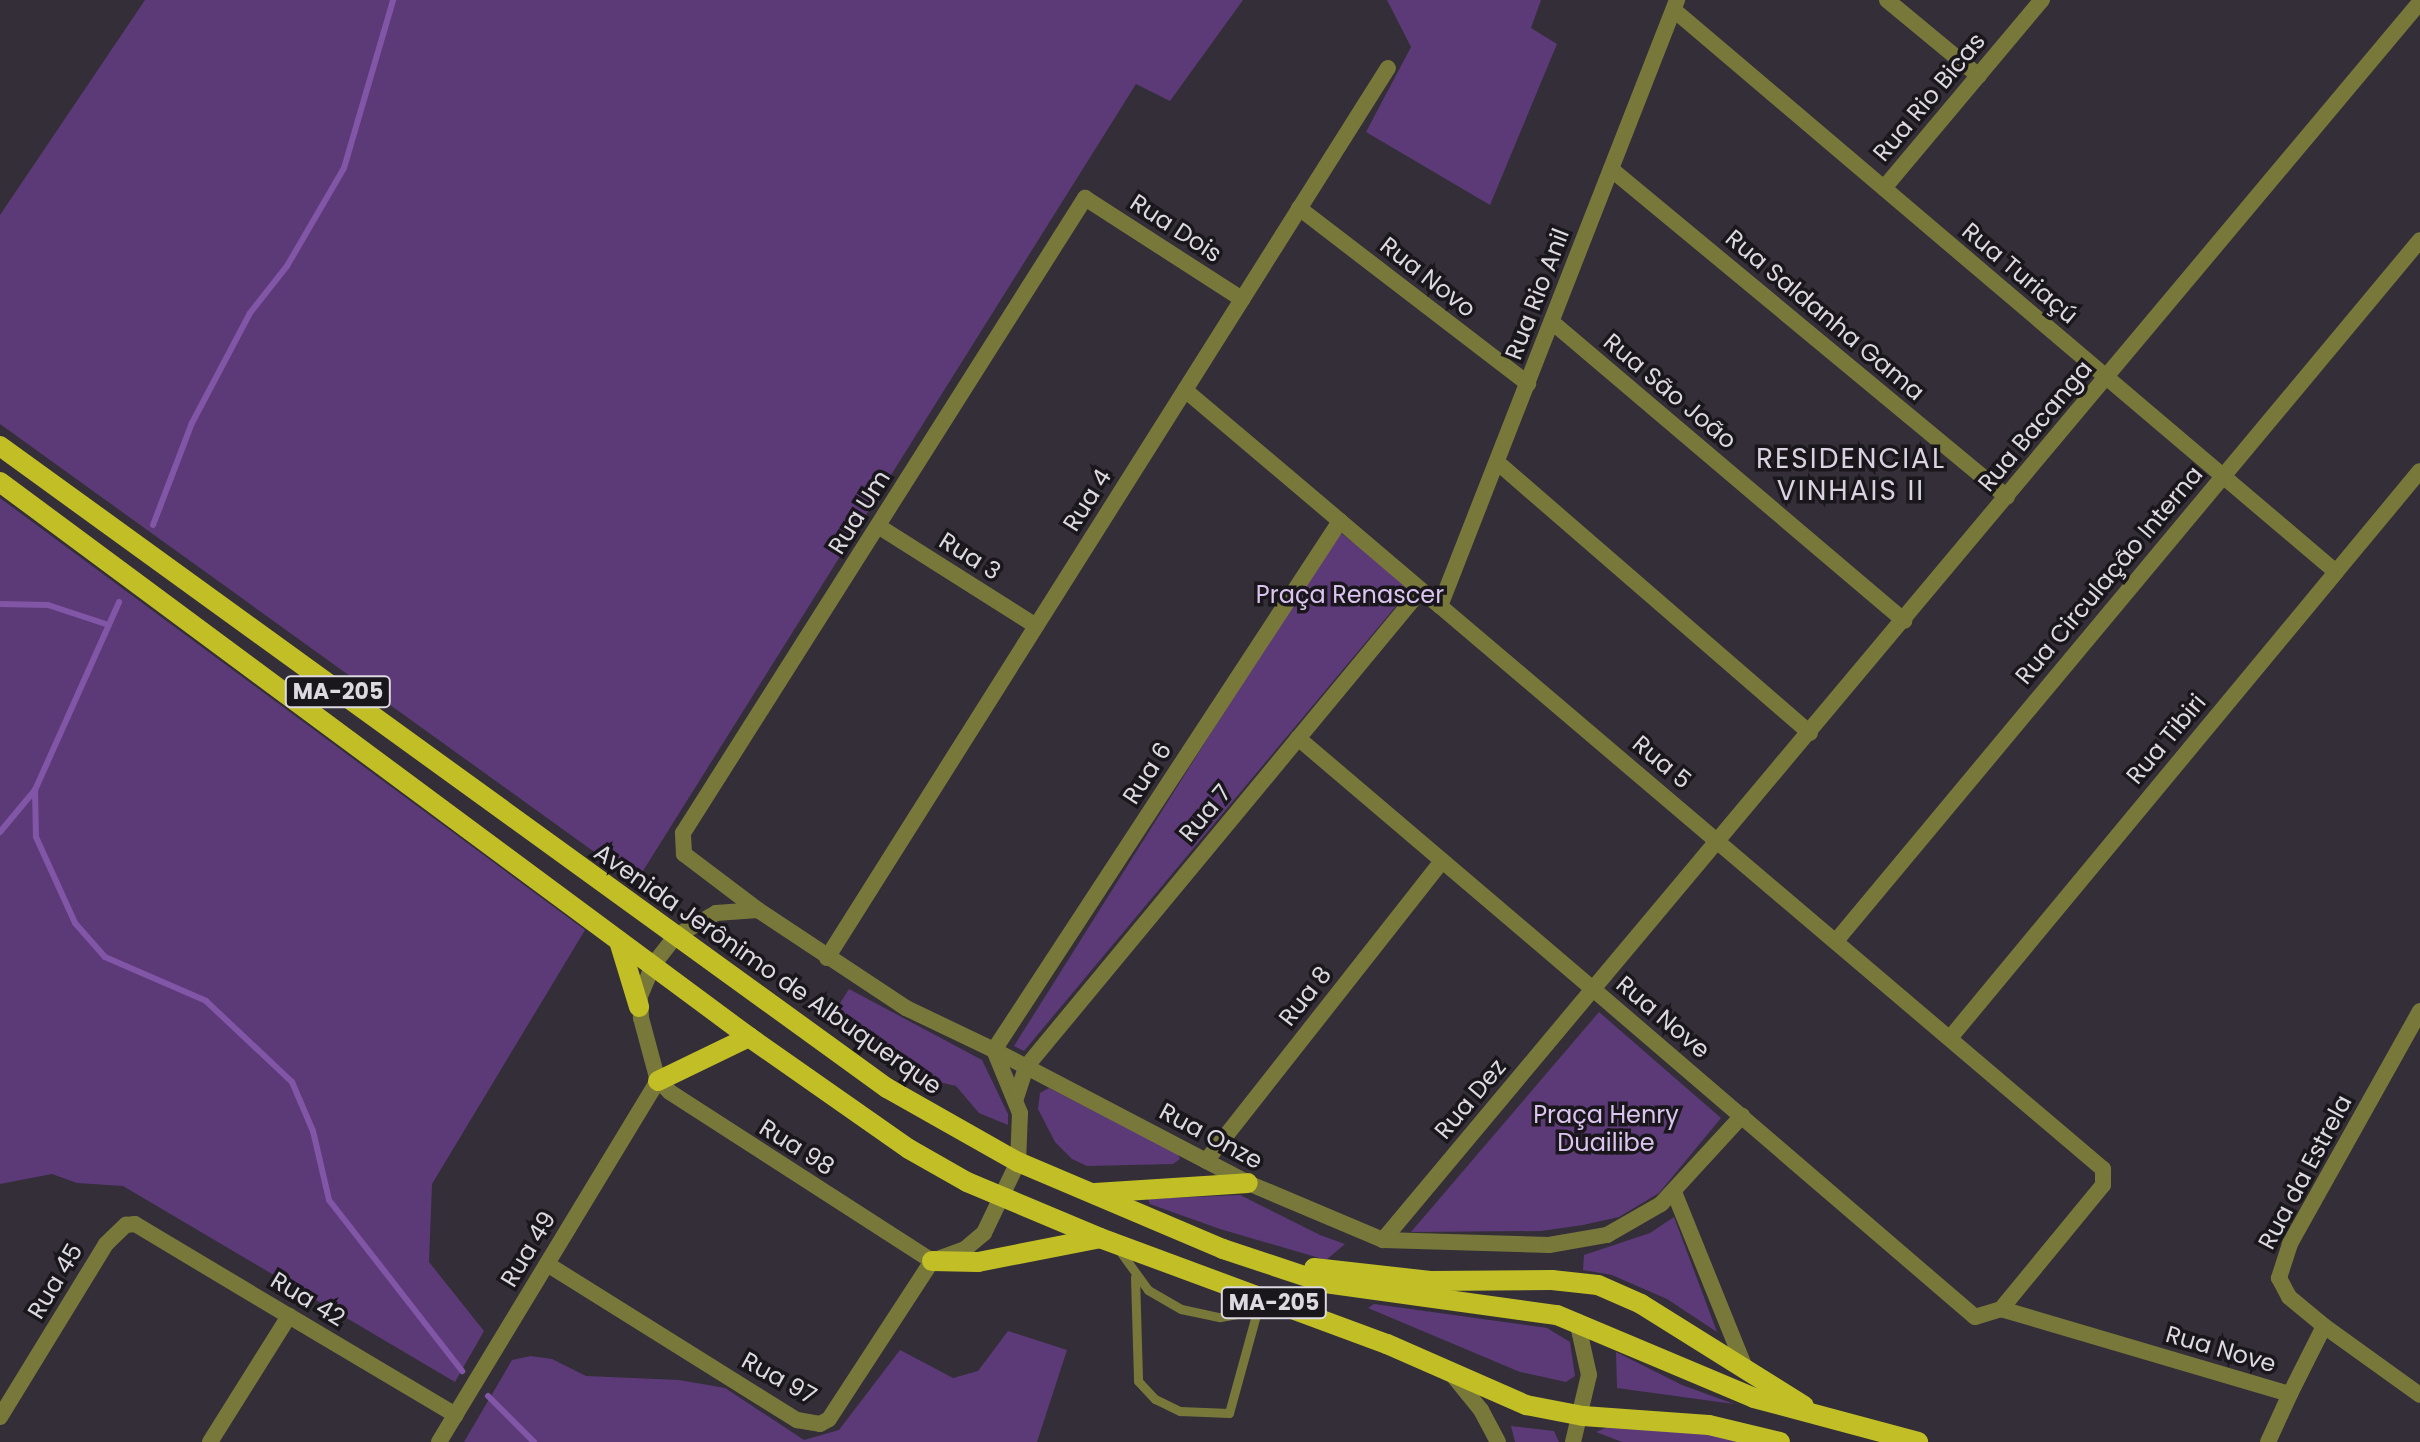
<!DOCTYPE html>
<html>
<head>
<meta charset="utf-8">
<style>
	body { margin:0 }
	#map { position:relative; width:2420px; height:1442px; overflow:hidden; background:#332e38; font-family:Poppins,sans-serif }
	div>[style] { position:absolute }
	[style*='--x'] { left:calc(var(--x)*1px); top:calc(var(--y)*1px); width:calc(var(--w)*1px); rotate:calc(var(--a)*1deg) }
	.green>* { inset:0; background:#5c3a78 }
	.stream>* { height:6px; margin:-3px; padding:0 3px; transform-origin:3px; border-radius:3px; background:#8256a6 }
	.service>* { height:9px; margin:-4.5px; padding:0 4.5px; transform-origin:4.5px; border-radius:4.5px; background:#78783a }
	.minor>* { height:16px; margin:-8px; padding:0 8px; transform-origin:8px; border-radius:8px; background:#78783a }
	.tertiary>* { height:16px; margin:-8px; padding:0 8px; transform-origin:8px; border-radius:8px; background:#78783a }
	.primary>* { height:20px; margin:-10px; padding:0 10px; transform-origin:10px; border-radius:10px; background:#c1bf25 }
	span { translate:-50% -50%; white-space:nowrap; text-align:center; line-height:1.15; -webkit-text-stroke:7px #1a171c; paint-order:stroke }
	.shield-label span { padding:2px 6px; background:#1a171c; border:2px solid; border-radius:6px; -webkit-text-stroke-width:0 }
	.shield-label { font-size:22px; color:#dcd9e0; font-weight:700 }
	.street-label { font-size:24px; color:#dcd9e0 }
	.park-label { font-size:24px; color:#dbc5f0 }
	.quarter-label { font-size:28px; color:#d9d2e0; letter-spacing:2px }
</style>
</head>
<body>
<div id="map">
	<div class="green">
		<i style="clip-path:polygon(145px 0,1243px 0,1170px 101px,1136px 84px,636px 882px,0 424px,0 215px)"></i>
		<i style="clip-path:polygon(1387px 0,1541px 0,1531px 28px,1557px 44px,1490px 205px,1366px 132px,1411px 47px)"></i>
		<i style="clip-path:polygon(0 498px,585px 930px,432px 1184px,429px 1262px,484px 1331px,455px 1382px,123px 1186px,77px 1183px,52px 1174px,0 1184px)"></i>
		<i style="clip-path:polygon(1338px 531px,1412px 587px,1024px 1051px,1014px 1046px)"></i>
		<i style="clip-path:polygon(849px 989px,982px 1060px,1008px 1114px,1008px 1125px,979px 1113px,956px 1086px,930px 1080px,890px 1055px,835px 1011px)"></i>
		<i style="clip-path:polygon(1599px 1012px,1721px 1118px,1659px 1193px,1619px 1217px,1583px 1225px,1541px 1231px,1411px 1232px)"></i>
		<i style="clip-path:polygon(1049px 1088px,1177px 1153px,1180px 1159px,1173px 1164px,1087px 1166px,1072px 1159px,1055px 1142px,1038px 1109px,1040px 1093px)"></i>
		<i style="clip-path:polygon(1240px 1195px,1320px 1235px,1345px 1244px,1326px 1260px,1220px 1229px,1150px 1204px,1148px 1199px)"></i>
		<i style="clip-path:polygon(1674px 1217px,1717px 1332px,1667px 1299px,1612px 1275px,1583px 1270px,1584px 1255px,1650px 1233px)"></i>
		<i style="clip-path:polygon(1374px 1304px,1547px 1328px,1570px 1342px,1575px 1376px,1566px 1382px,1520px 1372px,1368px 1308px)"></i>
		<i style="clip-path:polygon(1008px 1331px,1067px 1350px,1037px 1442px,464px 1442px,512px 1360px,531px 1356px,552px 1359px,586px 1376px,679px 1380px,725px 1388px,804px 1440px,839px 1430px,900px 1350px,953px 1378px,978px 1371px)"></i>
		<i style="clip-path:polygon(1616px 1352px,1682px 1385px,1734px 1404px,1617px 1388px)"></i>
		<i style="clip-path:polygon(1511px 1426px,1554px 1431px,1559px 1442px,1515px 1442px)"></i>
		<i style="clip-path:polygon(1607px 1427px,1688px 1429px,1744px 1442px,1622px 1442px,1596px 1432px)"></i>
	</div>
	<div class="stream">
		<i style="--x:153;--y:525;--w:109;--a:-69.1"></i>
		<i style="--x:192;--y:423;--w:124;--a:-62.2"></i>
		<i style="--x:250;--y:313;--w:60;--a:-51.8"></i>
		<i style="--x:287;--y:266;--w:113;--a:-59.8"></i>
		<i style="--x:344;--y:168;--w:175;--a:-73.7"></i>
		<i style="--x:0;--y:604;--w:48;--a:1.2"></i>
		<i style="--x:48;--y:605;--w:64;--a:18.2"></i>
		<i style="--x:35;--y:790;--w:47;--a:88.8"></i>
		<i style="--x:36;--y:837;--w:94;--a:65.6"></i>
		<i style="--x:75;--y:923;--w:45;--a:48.6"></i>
		<i style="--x:105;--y:957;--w:110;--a:23.5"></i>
		<i style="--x:206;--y:1001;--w:118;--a:43.3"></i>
		<i style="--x:292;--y:1082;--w:53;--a:66.8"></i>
		<i style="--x:313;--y:1131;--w:71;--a:76.9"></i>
		<i style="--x:329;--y:1200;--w:217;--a:52.1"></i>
		<i style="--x:0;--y:832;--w:55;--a:-50.2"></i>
		<i style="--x:35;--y:790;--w:206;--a:-65.9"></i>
		<i style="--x:488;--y:1396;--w:65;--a:45"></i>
	</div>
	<div class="service">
		<i style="--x:1117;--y:1247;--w:53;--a:54.2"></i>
		<i style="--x:1148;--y:1290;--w:38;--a:30"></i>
		<i style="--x:1181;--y:1309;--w:40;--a:12"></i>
		<i style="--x:1220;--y:1317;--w:41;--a:-9.9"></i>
		<i style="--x:1135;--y:1277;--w:104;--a:88.3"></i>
		<i style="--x:1138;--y:1381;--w:25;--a:47"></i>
		<i style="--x:1155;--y:1399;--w:28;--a:26"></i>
		<i style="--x:1180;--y:1411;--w:49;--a:2.3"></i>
		<i style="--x:1229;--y:1413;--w:106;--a:-74.6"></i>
	</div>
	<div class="minor">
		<i style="--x:1887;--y:0;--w:119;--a:39.6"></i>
		<i style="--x:1611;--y:169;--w:514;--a:39.63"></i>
		<i style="--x:1884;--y:188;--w:246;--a:-50"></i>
		<i style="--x:1299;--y:208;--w:289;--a:37.5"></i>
		<i style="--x:1552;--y:322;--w:462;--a:40.3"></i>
		<i style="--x:1185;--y:390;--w:203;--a:40.2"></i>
		<i style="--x:1497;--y:462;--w:414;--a:40.9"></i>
		<i style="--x:878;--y:526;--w:187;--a:32.3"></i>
		<i style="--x:1440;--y:606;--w:870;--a:40.34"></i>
		<i style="--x:2103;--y:1169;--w:16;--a:90"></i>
		<i style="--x:2103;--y:1185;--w:161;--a:129.4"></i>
		<i style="--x:1298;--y:738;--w:387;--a:40.4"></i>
		<i style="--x:1593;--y:989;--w:1288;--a:-50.04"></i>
		<i style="--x:758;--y:910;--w:93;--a:-142.9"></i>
		<i style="--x:684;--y:854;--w:21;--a:-93"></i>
		<i style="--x:683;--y:833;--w:752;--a:-57.66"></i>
		<i style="--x:1085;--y:198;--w:187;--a:32.8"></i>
		<i style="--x:1836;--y:941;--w:912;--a:-50.2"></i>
		<i style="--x:827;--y:958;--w:1052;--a:-57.78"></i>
		<i style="--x:1950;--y:1038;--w:605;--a:-50.36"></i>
		<i style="--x:1206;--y:1161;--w:382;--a:-51.8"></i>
		<i style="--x:547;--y:1264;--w:295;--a:32"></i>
		<i style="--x:797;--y:1420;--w:23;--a:10"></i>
		<i style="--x:820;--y:1424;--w:10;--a:-29"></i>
		<i style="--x:829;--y:1419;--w:189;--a:-56.9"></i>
		<i style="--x:0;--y:1417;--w:203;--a:-58.5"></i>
		<i style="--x:106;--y:1244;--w:28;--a:-44"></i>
		<i style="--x:126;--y:1225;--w:9;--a:-6"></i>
		<i style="--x:135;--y:1224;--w:179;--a:30.9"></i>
		<i style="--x:2268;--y:1442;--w:53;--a:-65.4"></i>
	</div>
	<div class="tertiary">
		<i style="--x:1674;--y:10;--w:868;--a:40.33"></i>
		<i style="--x:2336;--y:572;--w:131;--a:-50.3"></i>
		<i style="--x:2420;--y:1011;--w:267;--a:119.2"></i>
		<i style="--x:2290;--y:1244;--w:36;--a:108"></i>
		<i style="--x:2279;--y:1278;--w:21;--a:62"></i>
		<i style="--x:2289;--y:1297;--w:45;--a:39.6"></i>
		<i style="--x:2324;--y:1326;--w:118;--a:35.7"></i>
		<i style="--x:994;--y:1050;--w:68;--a:67.6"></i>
		<i style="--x:1020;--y:1113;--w:49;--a:92.3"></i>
		<i style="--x:1018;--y:1162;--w:79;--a:115.6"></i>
		<i style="--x:984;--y:1233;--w:25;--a:140"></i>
		<i style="--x:965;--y:1249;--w:35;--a:160"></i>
		<i style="--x:932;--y:1261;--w:312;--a:-147.2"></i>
		<i style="--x:670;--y:1092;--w:16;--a:-137"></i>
		<i style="--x:658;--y:1081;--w:65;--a:-105.1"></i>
		<i style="--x:641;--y:1018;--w:22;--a:-93"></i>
		<i style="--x:640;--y:996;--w:34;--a:-67"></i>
		<i style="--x:653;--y:965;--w:37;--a:-52"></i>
		<i style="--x:676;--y:936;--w:46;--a:-29.9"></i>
		<i style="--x:716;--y:913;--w:42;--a:-4.1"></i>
		<i style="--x:758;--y:910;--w:178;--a:33.5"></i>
		<i style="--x:906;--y:1008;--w:98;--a:25.5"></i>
		<i style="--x:994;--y:1050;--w:287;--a:27.6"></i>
		<i style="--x:1248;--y:1183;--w:147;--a:22.9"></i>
		<i style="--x:1383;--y:1240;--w:166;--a:1.7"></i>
		<i style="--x:1549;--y:1245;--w:59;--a:-9.8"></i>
		<i style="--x:1607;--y:1235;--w:62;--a:-29.9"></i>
		<i style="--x:1661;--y:1204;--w:120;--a:-47.4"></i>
		<i style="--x:994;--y:1050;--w:632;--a:-56.81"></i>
		<i style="--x:1340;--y:521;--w:131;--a:40.4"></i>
		<i style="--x:1440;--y:606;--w:651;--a:-68.64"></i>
		<i style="--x:1016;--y:1098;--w:33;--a:-72"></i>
		<i style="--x:1026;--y:1067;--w:619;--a:-50.37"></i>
		<i style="--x:1674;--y:1192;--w:190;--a:68"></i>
		<i style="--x:1383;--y:1240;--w:327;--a:-50.1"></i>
		<i style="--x:1593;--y:989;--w:503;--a:40.65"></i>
		<i style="--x:1975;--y:1317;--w:27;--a:-17"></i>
		<i style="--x:2001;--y:1309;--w:301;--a:16.4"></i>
		<i style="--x:2290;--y:1394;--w:76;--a:-63.4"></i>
		<i style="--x:1451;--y:1373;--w:48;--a:51"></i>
		<i style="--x:1481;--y:1410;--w:36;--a:62"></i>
		<i style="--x:210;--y:1442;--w:149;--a:-57.9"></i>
		<i style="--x:289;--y:1316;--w:194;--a:30.7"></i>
		<i style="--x:439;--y:1442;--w:422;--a:-58.8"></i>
		<i style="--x:1573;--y:1442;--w:69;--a:-76.6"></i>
		<i style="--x:1589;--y:1375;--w:55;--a:-102.5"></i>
	</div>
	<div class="primary">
		<i style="--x:0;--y:446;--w:1095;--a:35.9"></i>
		<i style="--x:887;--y:1088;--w:150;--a:29.5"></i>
		<i style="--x:1018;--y:1162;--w:223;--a:23"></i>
		<i style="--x:1223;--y:1249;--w:108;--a:18.4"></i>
		<i style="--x:1325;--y:1283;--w:234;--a:7.9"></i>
		<i style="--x:1557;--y:1315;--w:214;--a:22.8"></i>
		<i style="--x:1754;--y:1398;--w:170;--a:15"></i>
		<i style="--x:0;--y:482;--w:932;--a:36.54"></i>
		<i style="--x:749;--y:1037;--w:195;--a:35"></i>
		<i style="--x:909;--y:1149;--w:67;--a:29.6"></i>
		<i style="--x:967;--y:1182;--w:144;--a:22.8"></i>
		<i style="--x:1100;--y:1238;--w:306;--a:20.3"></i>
		<i style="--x:1387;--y:1344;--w:152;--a:23.7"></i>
		<i style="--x:1526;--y:1405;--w:58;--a:10.9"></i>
		<i style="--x:1583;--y:1416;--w:126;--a:4.1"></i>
		<i style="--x:1709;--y:1425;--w:73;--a:13.5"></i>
		<i style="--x:619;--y:941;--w:69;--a:73.1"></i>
		<i style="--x:658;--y:1081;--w:101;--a:-25.8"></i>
		<i style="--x:1095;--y:1193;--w:153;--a:-3.7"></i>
		<i style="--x:932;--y:1261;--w:46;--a:1.2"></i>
		<i style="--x:978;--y:1262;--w:124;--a:-11.1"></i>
		<i style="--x:1314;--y:1268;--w:117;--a:6.4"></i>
		<i style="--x:1430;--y:1281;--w:122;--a:-0.5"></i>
		<i style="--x:1552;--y:1280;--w:46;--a:6.2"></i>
		<i style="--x:1598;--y:1285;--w:47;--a:23.8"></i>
		<i style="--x:1641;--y:1304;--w:192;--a:32"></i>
	</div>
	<div class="shield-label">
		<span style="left:338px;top:692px">MA-205</span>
		<span style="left:1274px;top:1303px">MA-205</span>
	</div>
	<div class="street-label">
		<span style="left:1929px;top:97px;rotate:-50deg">Rua Rio Bicas</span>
		<span style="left:1176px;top:228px;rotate:33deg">Rua Dois</span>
		<span style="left:2020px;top:273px;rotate:40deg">Rua Turiaçú</span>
		<span style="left:1428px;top:277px;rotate:38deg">Rua Novo</span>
		<span style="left:1537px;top:294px;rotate:-69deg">Rua Rio Anil</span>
		<span style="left:1825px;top:315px;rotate:40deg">Rua Saldanha Gama</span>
		<span style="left:1670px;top:391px;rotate:40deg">Rua São João</span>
		<span style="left:2035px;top:426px;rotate:-50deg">Rua Bacanga</span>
		<span style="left:1087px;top:500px;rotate:-58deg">Rua 4</span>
		<span style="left:859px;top:512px;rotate:-58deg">Rua Um</span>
		<span style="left:970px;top:556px;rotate:32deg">Rua 3</span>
		<span style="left:2109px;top:575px;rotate:-50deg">Rua Circulação Interna</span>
		<span style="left:2166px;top:739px;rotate:-50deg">Rua Tibiri</span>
		<span style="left:1662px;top:762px;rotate:40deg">Rua 5</span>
		<span style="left:1147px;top:773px;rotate:-57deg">Rua 6</span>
		<span style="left:1205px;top:813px;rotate:-50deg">Rua 7</span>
		<span style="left:768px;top:969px;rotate:35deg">Avenida Jerônimo de Albuquerque</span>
		<span style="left:1305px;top:996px;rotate:-52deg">Rua 8</span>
		<span style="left:1663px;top:1017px;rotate:40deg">Rua Nove</span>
		<span style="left:1470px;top:1099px;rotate:-50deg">Rua Dez</span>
		<span style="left:1211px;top:1136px;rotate:28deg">Rua Onze</span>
		<span style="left:797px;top:1147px;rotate:32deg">Rua 98</span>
		<span style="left:2305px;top:1172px;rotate:-62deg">Rua da Estrela</span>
		<span style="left:528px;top:1249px;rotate:-59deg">Rua 49</span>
		<span style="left:55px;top:1281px;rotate:-59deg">Rua 45</span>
		<span style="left:308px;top:1299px;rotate:31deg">Rua 42</span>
		<span style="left:2221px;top:1349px;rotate:16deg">Rua Nove</span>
		<span style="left:779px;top:1378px;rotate:29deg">Rua 97</span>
	</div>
	<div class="park-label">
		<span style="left:1350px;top:595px">Praça Renascer</span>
		<span style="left:1606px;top:1129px">Praça Henry<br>Duailibe</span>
	</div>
	<div class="quarter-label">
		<span style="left:1851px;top:475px">RESIDENCIAL<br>VINHAIS II</span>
	</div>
</div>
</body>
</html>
